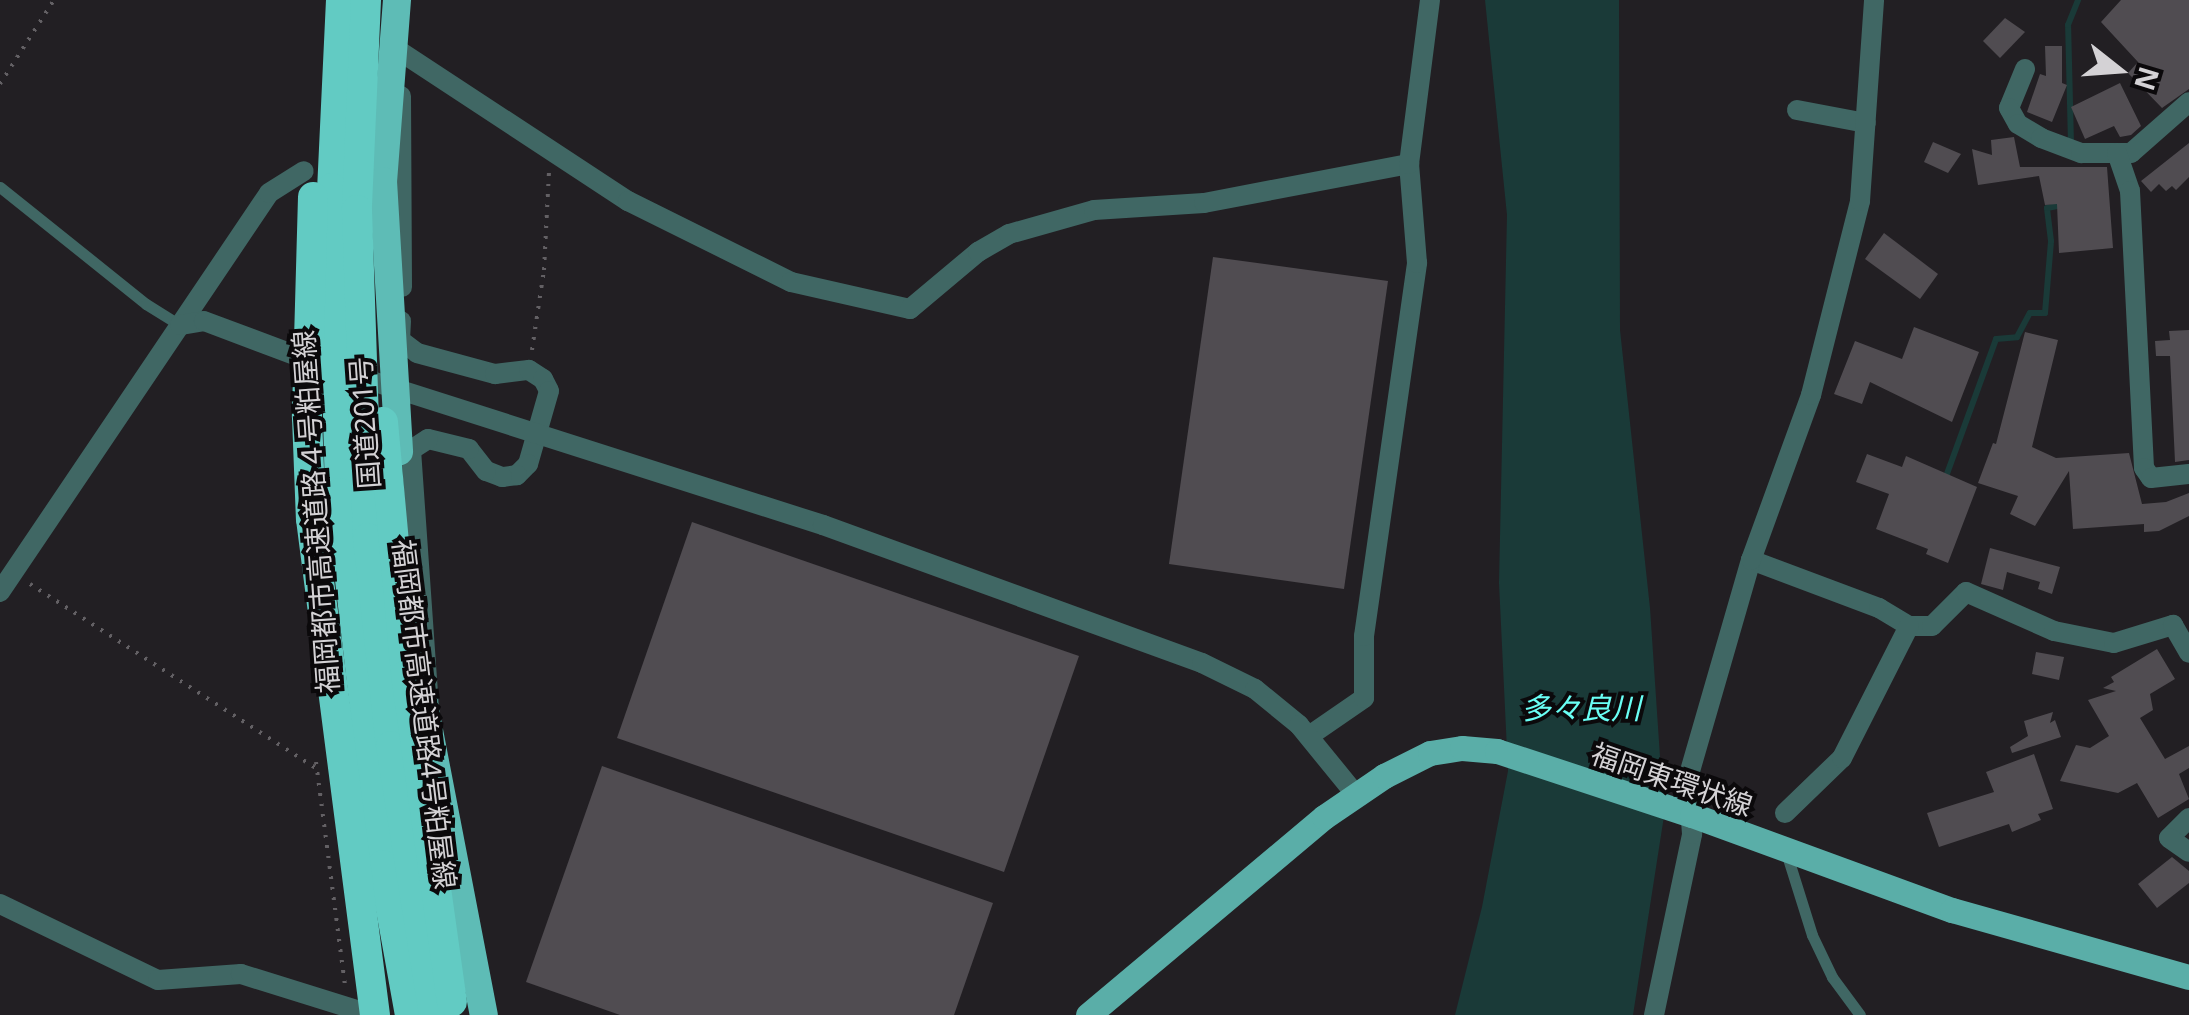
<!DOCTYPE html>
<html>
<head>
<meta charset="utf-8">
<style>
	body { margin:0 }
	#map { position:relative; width:2189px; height:1015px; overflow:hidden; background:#221f23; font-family:"Noto Sans","Noto Sans JP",sans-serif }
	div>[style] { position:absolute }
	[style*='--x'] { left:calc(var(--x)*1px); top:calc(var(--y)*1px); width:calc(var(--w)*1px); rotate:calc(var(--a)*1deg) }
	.water>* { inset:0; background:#1a3a38 }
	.stream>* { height:6px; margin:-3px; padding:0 3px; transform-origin:3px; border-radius:3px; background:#1a3a38 }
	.building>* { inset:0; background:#504c51 }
	.path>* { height:4px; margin-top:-2px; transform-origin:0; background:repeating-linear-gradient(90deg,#636064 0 2.5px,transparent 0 10.5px) }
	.service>* { height:11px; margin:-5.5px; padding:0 5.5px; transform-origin:5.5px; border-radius:5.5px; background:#406764 }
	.minor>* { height:20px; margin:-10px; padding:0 10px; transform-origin:10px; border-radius:10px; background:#406764 }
	.tertiary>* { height:20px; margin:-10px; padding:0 10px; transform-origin:10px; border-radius:10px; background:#406764 }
	.primary>* { height:25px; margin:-12.5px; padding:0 12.5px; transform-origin:12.5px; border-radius:12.5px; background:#5aaea8 }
	.trunk>* { height:28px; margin:-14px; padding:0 14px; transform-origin:14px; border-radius:14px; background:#5ebcb6 }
	.motorway-bridge>* { height:30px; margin:-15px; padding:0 15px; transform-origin:15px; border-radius:15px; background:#62cbc3 }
	span { translate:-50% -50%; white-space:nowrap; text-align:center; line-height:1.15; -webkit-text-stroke:8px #0b090b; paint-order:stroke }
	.street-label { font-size:28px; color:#d4d2d5 }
	.water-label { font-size:30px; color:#6afff5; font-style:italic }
	.north { position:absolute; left:2069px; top:20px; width:100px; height:100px; -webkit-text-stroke:8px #0b090b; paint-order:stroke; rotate:107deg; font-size:28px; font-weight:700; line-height:40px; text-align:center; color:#d4d2d5 }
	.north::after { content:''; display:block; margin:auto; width:35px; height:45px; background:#d4d2d5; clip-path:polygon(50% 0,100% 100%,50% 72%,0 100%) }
</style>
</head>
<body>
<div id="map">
	<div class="water">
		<i style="clip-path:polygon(1485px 0,1619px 0,1620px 330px,1650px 608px,1664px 816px,1633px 1015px,1455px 1015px,1482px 907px,1508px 771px,1499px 583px,1507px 215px)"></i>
	</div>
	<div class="stream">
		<i style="--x:2071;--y:144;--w:119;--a:-91.4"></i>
		<i style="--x:2068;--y:25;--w:27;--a:-68"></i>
		<i style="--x:1944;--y:482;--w:152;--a:-70"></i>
		<i style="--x:1996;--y:339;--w:21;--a:-5"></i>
		<i style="--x:2017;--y:337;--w:27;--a:-62"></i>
		<i style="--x:2030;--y:313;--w:15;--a:0"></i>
		<i style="--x:2045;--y:313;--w:72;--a:-85.2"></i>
		<i style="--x:2051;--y:241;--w:33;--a:-97"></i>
		<i style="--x:2047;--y:208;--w:16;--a:-11"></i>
	</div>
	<div class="building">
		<i style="clip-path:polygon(2121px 0,2189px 0,2189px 89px,2162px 108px,2128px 73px,2138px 62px,2101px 22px)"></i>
		<i style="clip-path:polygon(2005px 18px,2025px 32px,2000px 58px,1983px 41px)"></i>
		<i style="clip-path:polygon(2045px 46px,2062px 46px,2062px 83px,2067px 85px,2052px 122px,2027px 112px,2040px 74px,2046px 76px)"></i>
		<i style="clip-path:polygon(2120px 83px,2141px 126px,2131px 135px,2120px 137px,2114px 126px,2085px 139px,2071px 107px)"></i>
		<i style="clip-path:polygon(2014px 137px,2020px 167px,2107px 167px,2113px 248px,2059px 253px,2057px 204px,2045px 205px,2039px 176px,1978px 185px,1972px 149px,1992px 155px,1991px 140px)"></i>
		<i style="clip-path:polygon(1933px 142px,1961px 154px,1948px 173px,1924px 162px)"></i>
		<i style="clip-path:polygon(2189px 143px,2189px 177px,2176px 190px,2172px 186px,2166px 191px,2159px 184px,2151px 192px,2141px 181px)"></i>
		<i style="clip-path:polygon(1884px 233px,1938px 274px,1920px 299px,1865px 259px)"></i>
		<i style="clip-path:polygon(1213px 257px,1388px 281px,1344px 589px,1169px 564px)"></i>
		<i style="clip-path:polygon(1914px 327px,1979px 352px,1952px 422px,1870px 382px,1862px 404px,1834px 394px,1855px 341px,1902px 359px)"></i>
		<i style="clip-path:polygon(2189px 330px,2189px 460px,2175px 462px,2170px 356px,2156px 356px,2155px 341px,2170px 340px,2169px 331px)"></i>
		<i style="clip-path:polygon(2025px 332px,2058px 340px,2032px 447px,2056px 458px,2129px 453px,2142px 504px,2166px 502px,2189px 493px,2189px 516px,2159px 531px,2144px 532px,2144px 524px,2073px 529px,2069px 471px,2035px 526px,2010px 514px,2018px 496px,1978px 483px,1993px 443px,1996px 444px)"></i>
		<i style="clip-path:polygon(1867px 454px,1902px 467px,1906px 456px,1977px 487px,1948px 563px,1926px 554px,1928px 549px,1876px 529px,1889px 494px,1856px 482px)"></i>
		<i style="clip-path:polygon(692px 522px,1079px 656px,1004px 872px,617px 738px)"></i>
		<i style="clip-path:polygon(1990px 548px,2060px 567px,2052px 594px,2038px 589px,2040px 582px,2007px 572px,2003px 590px,1981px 584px)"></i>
		<i style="clip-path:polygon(2157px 649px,2175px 679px,2150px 694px,2153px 710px,2140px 718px,2165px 759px,2189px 746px,2189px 768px,2179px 774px,2189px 799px,2158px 818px,2137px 783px,2118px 793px,2060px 781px,2076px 745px,2090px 748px,2109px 736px,2088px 700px,2116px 691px,2103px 688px,2114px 682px,2111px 677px)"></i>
		<i style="clip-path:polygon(2036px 652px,2064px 657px,2059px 680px,2032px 674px)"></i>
		<i style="clip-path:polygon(2053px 712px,2050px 723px,2055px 720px,2061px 737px,2012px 753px,2010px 747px,2028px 736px,2024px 721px)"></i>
		<i style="clip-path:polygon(2034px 754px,2053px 809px,2038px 814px,2041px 820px,2012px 832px,2009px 824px,1939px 847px,1927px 813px,1994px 792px,1986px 772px)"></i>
		<i style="clip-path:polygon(602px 766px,993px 903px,954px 1015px,620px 1015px,526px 982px)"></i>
		<i style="clip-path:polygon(2172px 857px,2189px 871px,2189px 883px,2157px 908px,2138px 884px)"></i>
	</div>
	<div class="path">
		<i style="--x:0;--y:84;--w:100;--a:-57.3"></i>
		<i style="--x:532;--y:350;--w:81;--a:-81.5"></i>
		<i style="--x:544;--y:270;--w:99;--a:-87.1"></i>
		<i style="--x:30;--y:584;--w:340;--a:32.8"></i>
		<i style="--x:316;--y:762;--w:225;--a:82.6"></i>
	</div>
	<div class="service">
		<i style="--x:0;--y:187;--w:187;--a:38.7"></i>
		<i style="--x:146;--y:304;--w:40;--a:32"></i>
		<i style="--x:1786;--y:852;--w:87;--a:72.6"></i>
		<i style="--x:1812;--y:935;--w:47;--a:64.5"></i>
		<i style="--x:1832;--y:977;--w:47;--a:53.6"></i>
	</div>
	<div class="minor">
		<i style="--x:401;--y:52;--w:272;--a:33.3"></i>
		<i style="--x:628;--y:201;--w:182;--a:26.4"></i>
		<i style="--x:791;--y:282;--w:122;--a:12.8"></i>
		<i style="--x:910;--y:309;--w:89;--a:-40"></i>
		<i style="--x:978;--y:252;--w:36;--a:-30"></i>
		<i style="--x:1009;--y:234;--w:88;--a:-15.8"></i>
		<i style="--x:1094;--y:210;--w:110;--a:-3.6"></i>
		<i style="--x:1204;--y:203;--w:209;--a:-10.8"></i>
		<i style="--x:2025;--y:69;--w:42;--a:112.3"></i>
		<i style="--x:2009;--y:108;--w:18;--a:61"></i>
		<i style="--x:2018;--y:124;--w:27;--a:31"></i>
		<i style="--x:2041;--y:138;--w:43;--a:20.6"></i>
		<i style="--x:2081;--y:153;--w:50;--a:0"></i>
		<i style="--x:2131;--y:153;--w:77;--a:-41.3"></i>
		<i style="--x:401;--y:96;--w:191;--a:89.7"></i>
		<i style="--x:1797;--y:110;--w:70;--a:10.7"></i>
		<i style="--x:2117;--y:153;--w:40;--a:71.1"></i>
		<i style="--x:2130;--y:191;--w:277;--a:87.1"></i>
		<i style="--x:2144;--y:468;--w:12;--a:55"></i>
		<i style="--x:2151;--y:478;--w:38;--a:-6"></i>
		<i style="--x:401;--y:321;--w:19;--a:93"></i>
		<i style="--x:400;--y:340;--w:21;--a:37"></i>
		<i style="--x:417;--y:353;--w:81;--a:15.1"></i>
		<i style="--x:495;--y:374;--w:34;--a:-7"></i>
		<i style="--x:529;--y:370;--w:17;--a:33"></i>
		<i style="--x:543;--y:379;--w:13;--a:63"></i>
		<i style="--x:549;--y:391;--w:76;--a:106"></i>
		<i style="--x:528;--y:464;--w:16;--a:135"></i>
		<i style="--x:517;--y:475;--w:15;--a:172"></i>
		<i style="--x:502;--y:477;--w:17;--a:-159"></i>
		<i style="--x:486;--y:471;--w:28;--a:-128"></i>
		<i style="--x:469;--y:449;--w:42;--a:-166.3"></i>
		<i style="--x:428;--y:439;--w:20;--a:147"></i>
		<i style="--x:411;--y:450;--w:256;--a:86"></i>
		<i style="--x:1751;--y:560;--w:137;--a:20.6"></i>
		<i style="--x:1879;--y:608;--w:35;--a:31"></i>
		<i style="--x:1909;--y:626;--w:23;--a:0"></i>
		<i style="--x:1932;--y:626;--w:48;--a:-45"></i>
		<i style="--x:1966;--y:592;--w:96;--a:23.9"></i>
		<i style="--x:2054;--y:631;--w:61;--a:11.3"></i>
		<i style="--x:2114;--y:643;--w:62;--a:-17"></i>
		<i style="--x:2173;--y:625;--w:32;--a:60"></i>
		<i style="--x:0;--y:592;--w:481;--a:-56"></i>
		<i style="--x:269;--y:193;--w:41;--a:-32.2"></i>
		<i style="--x:1309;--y:736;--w:67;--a:-34.6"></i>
		<i style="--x:1364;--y:698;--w:62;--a:-90"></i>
		<i style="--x:1364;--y:636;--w:377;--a:-81.9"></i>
		<i style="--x:1417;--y:263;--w:99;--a:-94.6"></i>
		<i style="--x:1409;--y:164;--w:165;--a:-82.7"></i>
		<i style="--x:1785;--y:813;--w:79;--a:-44"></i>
		<i style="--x:1842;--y:758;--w:148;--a:-63.1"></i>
		<i style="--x:2189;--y:818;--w:28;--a:135"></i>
		<i style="--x:2169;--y:838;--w:24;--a:35"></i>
		<i style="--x:0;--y:904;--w:175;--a:25.7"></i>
		<i style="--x:158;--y:980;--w:83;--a:-4.1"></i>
		<i style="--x:241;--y:974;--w:128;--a:17.3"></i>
		<i style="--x:1654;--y:1015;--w:185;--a:-78.1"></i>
		<i style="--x:1692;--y:834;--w:56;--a:-94.1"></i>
		<i style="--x:1688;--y:778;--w:227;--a:-73.9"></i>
		<i style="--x:1751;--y:560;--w:176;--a:-70"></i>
		<i style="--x:1811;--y:395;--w:200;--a:-75.8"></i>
		<i style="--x:1860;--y:201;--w:201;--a:-86"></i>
	</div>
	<div class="tertiary">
		<i style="--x:180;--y:325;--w:24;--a:-9"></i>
		<i style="--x:204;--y:321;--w:120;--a:20.6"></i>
		<i style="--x:353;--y:375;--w:493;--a:17.7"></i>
		<i style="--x:823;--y:525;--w:403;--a:20"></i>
		<i style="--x:1202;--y:663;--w:59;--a:26.1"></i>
		<i style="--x:1255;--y:689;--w:57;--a:39.3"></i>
		<i style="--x:1299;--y:725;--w:90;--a:50.8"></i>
	</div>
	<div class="primary">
		<i style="--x:1088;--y:1015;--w:308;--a:-40"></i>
		<i style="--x:1324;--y:817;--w:73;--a:-34.3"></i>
		<i style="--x:1384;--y:776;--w:51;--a:-26.6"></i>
		<i style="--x:1430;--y:753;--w:32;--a:-9"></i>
		<i style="--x:1462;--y:748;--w:35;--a:5"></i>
		<i style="--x:1497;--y:751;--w:205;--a:18.2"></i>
		<i style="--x:1692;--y:815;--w:277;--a:20.1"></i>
		<i style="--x:1952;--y:910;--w:246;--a:15.8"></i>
	</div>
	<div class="trunk">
		<i style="--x:397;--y:0;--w:182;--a:94.4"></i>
		<i style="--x:383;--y:181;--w:271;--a:86.6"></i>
		<i style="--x:422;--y:694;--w:327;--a:79.1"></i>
	</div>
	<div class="motorway-bridge">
		<i style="--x:341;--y:0;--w:188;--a:92.7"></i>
		<i style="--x:332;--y:188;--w:305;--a:88.5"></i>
		<i style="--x:340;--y:493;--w:374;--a:83.4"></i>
		<i style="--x:383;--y:865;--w:152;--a:79.8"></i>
		<i style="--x:366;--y:0;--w:210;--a:92.5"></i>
		<i style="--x:357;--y:210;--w:328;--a:88.1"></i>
		<i style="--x:368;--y:538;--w:209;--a:83.7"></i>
		<i style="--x:391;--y:746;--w:272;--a:80.9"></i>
		<i style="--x:313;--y:197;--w:220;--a:91.6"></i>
		<i style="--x:307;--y:417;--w:102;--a:87.8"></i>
		<i style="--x:311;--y:519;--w:500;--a:82.65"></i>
		<i style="--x:383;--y:422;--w:254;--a:84.8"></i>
		<i style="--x:406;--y:675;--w:330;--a:82"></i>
	</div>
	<div class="street-label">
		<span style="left:364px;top:423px;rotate:-94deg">国道201号</span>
		<span style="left:315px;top:512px;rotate:-94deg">福岡都市高速道路４号粕屋線</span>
		<span style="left:425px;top:714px;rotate:83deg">福岡都市高速道路4号粕屋線</span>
		<span style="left:1672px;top:779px;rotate:19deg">福岡東環状線</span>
	</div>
	<div class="water-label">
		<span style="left:1581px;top:708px">多々良川</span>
	</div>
	<div class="north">N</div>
</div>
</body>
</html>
